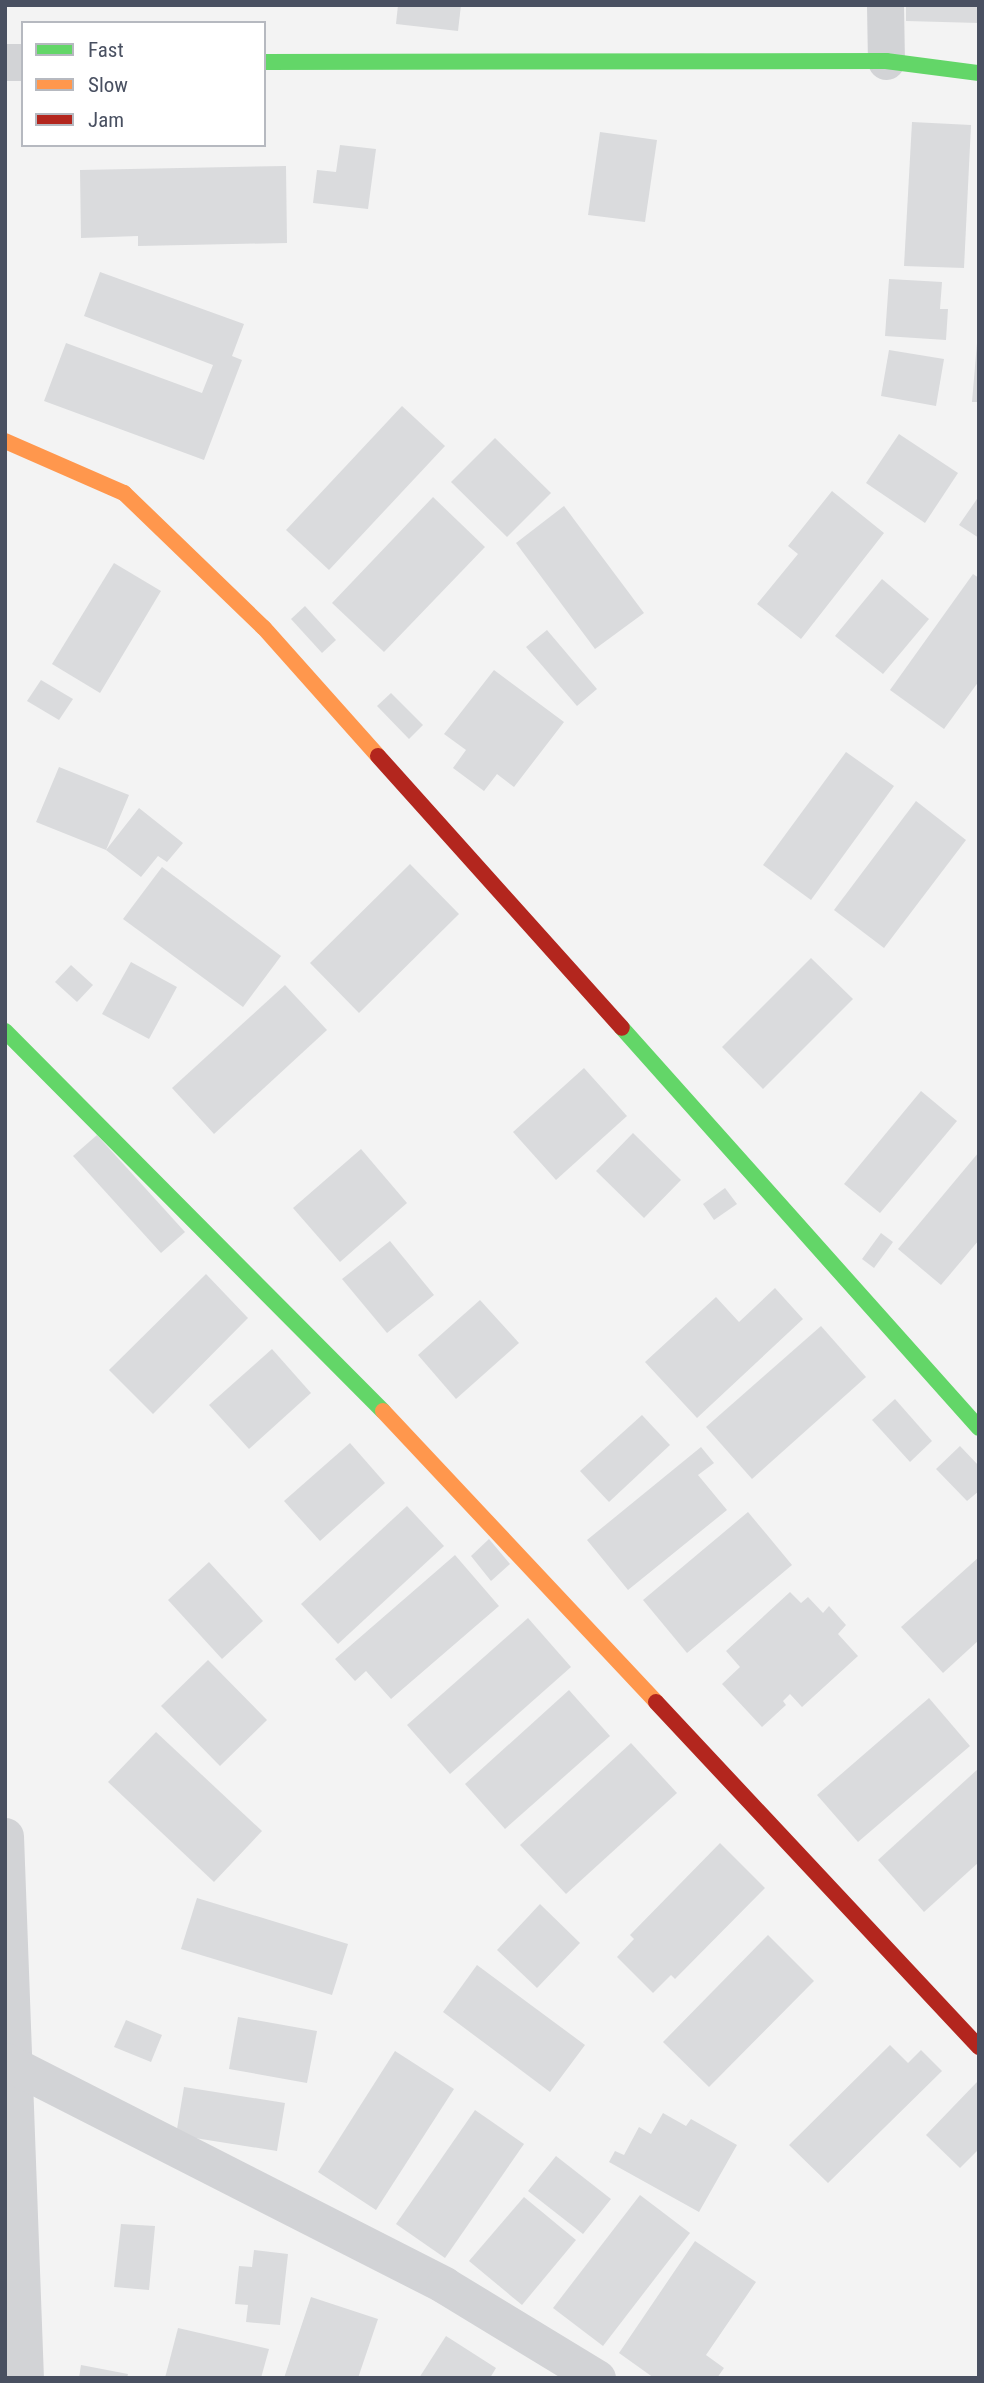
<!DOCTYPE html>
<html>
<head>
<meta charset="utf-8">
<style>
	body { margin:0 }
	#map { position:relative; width:984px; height:2383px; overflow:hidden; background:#f3f3f3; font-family:"Roboto Condensed",sans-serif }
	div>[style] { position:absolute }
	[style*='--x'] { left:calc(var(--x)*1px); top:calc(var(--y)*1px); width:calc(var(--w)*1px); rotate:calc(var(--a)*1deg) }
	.building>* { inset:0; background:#dadbdd }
	.street>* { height:37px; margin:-18.5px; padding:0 18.5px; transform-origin:18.5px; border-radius:18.5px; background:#d2d3d6 }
	.fast>* { height:16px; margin:-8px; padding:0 8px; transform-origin:8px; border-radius:8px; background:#63d668 }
	.slow>* { height:16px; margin:-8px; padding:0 8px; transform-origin:8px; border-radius:8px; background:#ff974d }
	.jam>* { height:16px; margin:-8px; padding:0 8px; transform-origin:8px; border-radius:8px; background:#b3261e }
	span { translate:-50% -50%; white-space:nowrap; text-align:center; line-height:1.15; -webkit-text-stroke:5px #fff; paint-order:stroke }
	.frame { position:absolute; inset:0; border:7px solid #495061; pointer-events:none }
	.legend { position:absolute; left:21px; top:21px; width:245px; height:126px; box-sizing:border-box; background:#fff; border:2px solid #b6b9c0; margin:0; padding:9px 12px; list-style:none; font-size:21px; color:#495061 }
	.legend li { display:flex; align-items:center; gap:14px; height:35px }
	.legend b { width:35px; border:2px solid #b6b9c0 }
</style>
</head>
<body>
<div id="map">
	<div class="building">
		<i style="clip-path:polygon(398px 5px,461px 5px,458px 31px,396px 24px)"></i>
		<i style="clip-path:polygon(906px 5px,979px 5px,979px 23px,906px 21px)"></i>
		<i style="clip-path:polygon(912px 122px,971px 125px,964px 268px,904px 266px)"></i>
		<i style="clip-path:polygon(600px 132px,657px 140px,645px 222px,588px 215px)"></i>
		<i style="clip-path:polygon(340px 145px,376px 149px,368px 209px,313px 203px,317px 170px,336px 172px)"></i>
		<i style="clip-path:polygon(286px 166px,287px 243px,138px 246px,138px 236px,81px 238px,80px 170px)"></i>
		<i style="clip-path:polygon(100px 272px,244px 324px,232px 356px,242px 360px,204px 460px,44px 401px,66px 343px,202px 393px,213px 365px,84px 316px)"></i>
		<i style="clip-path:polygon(889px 279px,942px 282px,940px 309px,948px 309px,946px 340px,885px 336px)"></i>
		<i style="clip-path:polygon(977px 343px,979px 343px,979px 402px,972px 402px)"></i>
		<i style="clip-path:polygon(889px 350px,944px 359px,936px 406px,881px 396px)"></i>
		<i style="clip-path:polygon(402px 406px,445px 446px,329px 570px,286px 530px)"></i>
		<i style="clip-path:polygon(899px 434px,958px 473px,925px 523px,866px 483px)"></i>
		<i style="clip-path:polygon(495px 438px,551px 493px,507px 537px,451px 482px)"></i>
		<i style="clip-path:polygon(832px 491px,884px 533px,801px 639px,757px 604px,798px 554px,788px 546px)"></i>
		<i style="clip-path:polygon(979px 496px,979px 538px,959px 525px)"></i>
		<i style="clip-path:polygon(433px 497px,485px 547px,384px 652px,332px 603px)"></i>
		<i style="clip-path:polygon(564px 506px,644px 613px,595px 649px,516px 543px)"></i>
		<i style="clip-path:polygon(114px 563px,161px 591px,100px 693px,52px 664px)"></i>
		<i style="clip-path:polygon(973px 574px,979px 578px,979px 681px,944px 729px,890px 690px)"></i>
		<i style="clip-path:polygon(882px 579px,929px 619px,883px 674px,835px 636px)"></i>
		<i style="clip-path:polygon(305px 606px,336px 640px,322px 653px,291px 619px)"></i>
		<i style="clip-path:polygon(547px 630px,597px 689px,577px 706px,526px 647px)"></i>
		<i style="clip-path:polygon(494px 670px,564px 722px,514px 787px,497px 774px,484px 791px,453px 768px,466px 750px,444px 734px)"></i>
		<i style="clip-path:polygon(41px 680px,73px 699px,59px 720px,27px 701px)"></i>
		<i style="clip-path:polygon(391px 693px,423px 725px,409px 739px,377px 706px)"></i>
		<i style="clip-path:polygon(846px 752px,894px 786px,811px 900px,763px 865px)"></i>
		<i style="clip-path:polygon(59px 767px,129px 795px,106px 850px,139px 808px,183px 843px,167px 862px,158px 856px,141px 877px,106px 850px,36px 822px)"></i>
		<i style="clip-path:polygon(916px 801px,966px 840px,884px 948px,834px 910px)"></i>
		<i style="clip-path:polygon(410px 864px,459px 914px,359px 1013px,310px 963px)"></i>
		<i style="clip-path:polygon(162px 867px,281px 956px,243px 1007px,123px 919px)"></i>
		<i style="clip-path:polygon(811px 958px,853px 999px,763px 1089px,722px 1047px)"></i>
		<i style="clip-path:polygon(131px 962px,177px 987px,149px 1039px,102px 1014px)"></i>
		<i style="clip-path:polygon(71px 965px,93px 985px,77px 1002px,55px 982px)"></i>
		<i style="clip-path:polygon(285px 985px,327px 1030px,214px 1134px,172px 1088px)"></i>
		<i style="clip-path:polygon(584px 1068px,627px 1116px,556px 1180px,513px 1132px)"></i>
		<i style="clip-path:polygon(921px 1091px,957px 1121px,880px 1213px,844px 1184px)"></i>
		<i style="clip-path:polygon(633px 1133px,681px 1180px,644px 1218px,596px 1171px)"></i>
		<i style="clip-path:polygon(97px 1135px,185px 1232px,161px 1253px,73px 1156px)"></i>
		<i style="clip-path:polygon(361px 1149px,407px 1203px,340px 1262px,293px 1208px)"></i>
		<i style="clip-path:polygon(979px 1152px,979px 1240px,941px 1285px,898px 1249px)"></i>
		<i style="clip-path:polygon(725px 1188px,737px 1204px,714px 1220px,703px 1204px)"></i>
		<i style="clip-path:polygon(881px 1233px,893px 1242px,874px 1268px,862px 1259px)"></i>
		<i style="clip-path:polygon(390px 1241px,434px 1295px,387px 1333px,342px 1279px)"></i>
		<i style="clip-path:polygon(206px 1274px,248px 1318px,153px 1414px,109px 1370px)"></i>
		<i style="clip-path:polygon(775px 1288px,803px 1319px,697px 1418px,645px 1362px,716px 1297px,739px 1322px)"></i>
		<i style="clip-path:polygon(480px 1300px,519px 1343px,456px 1399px,418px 1355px)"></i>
		<i style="clip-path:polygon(821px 1326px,866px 1377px,752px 1479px,706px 1427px)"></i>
		<i style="clip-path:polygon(272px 1349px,311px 1393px,249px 1449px,209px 1405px)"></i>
		<i style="clip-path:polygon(895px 1399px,932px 1441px,910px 1462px,872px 1420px)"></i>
		<i style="clip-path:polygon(642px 1415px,670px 1445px,609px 1502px,580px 1471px)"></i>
		<i style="clip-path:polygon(350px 1443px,385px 1483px,320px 1541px,284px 1501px)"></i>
		<i style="clip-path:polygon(960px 1446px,979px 1466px,979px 1491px,967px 1501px,936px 1469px)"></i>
		<i style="clip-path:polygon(701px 1447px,714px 1463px,698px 1475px,727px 1510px,628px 1590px,587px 1540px)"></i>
		<i style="clip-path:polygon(407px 1506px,444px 1546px,338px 1644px,301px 1604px)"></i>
		<i style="clip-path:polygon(748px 1512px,792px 1565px,687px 1653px,643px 1600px)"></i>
		<i style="clip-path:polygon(489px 1539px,510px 1564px,491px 1581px,471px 1556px)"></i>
		<i style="clip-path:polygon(455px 1555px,499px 1606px,391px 1699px,366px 1671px,355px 1681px,335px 1659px)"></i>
		<i style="clip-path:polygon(979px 1557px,979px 1640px,943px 1673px,901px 1627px)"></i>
		<i style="clip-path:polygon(209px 1562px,263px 1621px,222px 1659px,168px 1600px)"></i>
		<i style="clip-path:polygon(790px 1592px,801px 1603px,808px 1597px,823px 1613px,829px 1606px,846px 1625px,838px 1634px,858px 1656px,802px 1707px,790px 1694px,783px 1701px,786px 1705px,762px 1727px,722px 1684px,740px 1667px,726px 1651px)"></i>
		<i style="clip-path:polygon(528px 1618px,571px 1667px,450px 1774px,407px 1725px)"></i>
		<i style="clip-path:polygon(208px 1660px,267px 1720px,220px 1766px,161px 1706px)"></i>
		<i style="clip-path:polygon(569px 1690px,610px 1736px,505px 1829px,465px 1784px)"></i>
		<i style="clip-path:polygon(929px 1698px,970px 1746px,858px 1842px,817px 1795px)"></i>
		<i style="clip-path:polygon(156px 1732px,262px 1831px,214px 1882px,108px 1782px)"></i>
		<i style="clip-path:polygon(631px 1743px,677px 1793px,566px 1894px,520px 1845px)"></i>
		<i style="clip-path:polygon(979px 1768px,979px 1862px,924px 1912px,878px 1860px)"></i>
		<i style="clip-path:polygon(720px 1843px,765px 1888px,675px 1979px,671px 1975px,653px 1993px,617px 1957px,634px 1939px,630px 1935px)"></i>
		<i style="clip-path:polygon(197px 1898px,348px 1944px,332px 1995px,181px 1949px)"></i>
		<i style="clip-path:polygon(540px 1904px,580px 1943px,537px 1988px,497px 1950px)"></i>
		<i style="clip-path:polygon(768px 1935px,814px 1981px,709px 2087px,663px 2042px)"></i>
		<i style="clip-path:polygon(477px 1965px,585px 2045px,550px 2092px,443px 2012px)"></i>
		<i style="clip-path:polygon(238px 2017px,317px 2031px,307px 2083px,229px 2069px)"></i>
		<i style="clip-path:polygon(126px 2020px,162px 2035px,151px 2062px,114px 2047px)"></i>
		<i style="clip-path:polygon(890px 2045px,908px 2063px,921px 2050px,942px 2071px,828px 2183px,789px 2145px)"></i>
		<i style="clip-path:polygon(395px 2051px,454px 2089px,376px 2210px,318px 2172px)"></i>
		<i style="clip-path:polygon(977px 2082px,979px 2149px,960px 2168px,926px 2135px)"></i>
		<i style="clip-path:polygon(184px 2087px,285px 2103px,277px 2151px,176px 2135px)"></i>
		<i style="clip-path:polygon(475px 2110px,524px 2144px,445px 2258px,396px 2224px)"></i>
		<i style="clip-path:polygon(663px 2113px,686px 2126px,691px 2119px,737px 2145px,699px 2212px,609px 2162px,615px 2151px,624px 2155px,639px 2127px,651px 2134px)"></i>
		<i style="clip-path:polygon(556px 2156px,611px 2199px,583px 2234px,528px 2191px)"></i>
		<i style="clip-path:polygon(640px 2195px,690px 2233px,603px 2346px,553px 2308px)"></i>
		<i style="clip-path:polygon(524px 2197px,576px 2240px,522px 2305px,469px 2261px)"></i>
		<i style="clip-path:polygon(121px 2224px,155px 2226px,149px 2290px,114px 2287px)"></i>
		<i style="clip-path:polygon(695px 2241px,756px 2282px,706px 2355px,724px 2368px,717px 2378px,654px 2378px,619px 2353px)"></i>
		<i style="clip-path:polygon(254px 2250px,288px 2254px,280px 2325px,246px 2322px,248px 2305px,235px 2304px,239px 2266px,252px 2267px)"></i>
		<i style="clip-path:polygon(311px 2297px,378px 2319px,358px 2378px,284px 2378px)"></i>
		<i style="clip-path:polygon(178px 2328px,269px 2349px,261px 2378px,165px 2378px)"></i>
		<i style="clip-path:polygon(446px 2336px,496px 2368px,490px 2378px,419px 2378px)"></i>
		<i style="clip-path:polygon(81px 2365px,128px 2374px,127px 2378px,79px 2378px)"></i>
	</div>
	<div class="street">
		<i style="--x:885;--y:5;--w:56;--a:89"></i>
		<i style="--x:5;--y:62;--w:18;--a:0"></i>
		<i style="--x:5;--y:1836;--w:542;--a:87.89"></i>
		<i style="--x:5;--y:2061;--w:493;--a:27"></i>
		<i style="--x:444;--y:2285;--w:179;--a:31.3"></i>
	</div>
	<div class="fast">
		<i style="--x:264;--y:62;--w:622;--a:-0.09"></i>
		<i style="--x:886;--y:61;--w:94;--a:7.4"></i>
		<i style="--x:622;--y:1028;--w:536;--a:48.25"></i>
		<i style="--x:5;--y:1031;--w:536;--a:45.15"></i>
	</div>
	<div class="slow">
		<i style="--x:5;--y:441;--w:130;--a:23.6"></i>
		<i style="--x:124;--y:493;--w:194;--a:44"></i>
		<i style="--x:264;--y:628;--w:171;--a:48.3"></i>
		<i style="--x:383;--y:1411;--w:399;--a:46.8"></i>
	</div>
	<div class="jam">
		<i style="--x:378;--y:756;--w:365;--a:48.1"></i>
		<i style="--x:656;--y:1702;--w:473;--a:46.9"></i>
	</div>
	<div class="frame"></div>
	<ul class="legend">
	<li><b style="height:9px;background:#63d668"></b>Fast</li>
	<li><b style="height:9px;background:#ff974d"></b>Slow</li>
	<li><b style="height:9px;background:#b3261e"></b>Jam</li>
	</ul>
</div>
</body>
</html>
